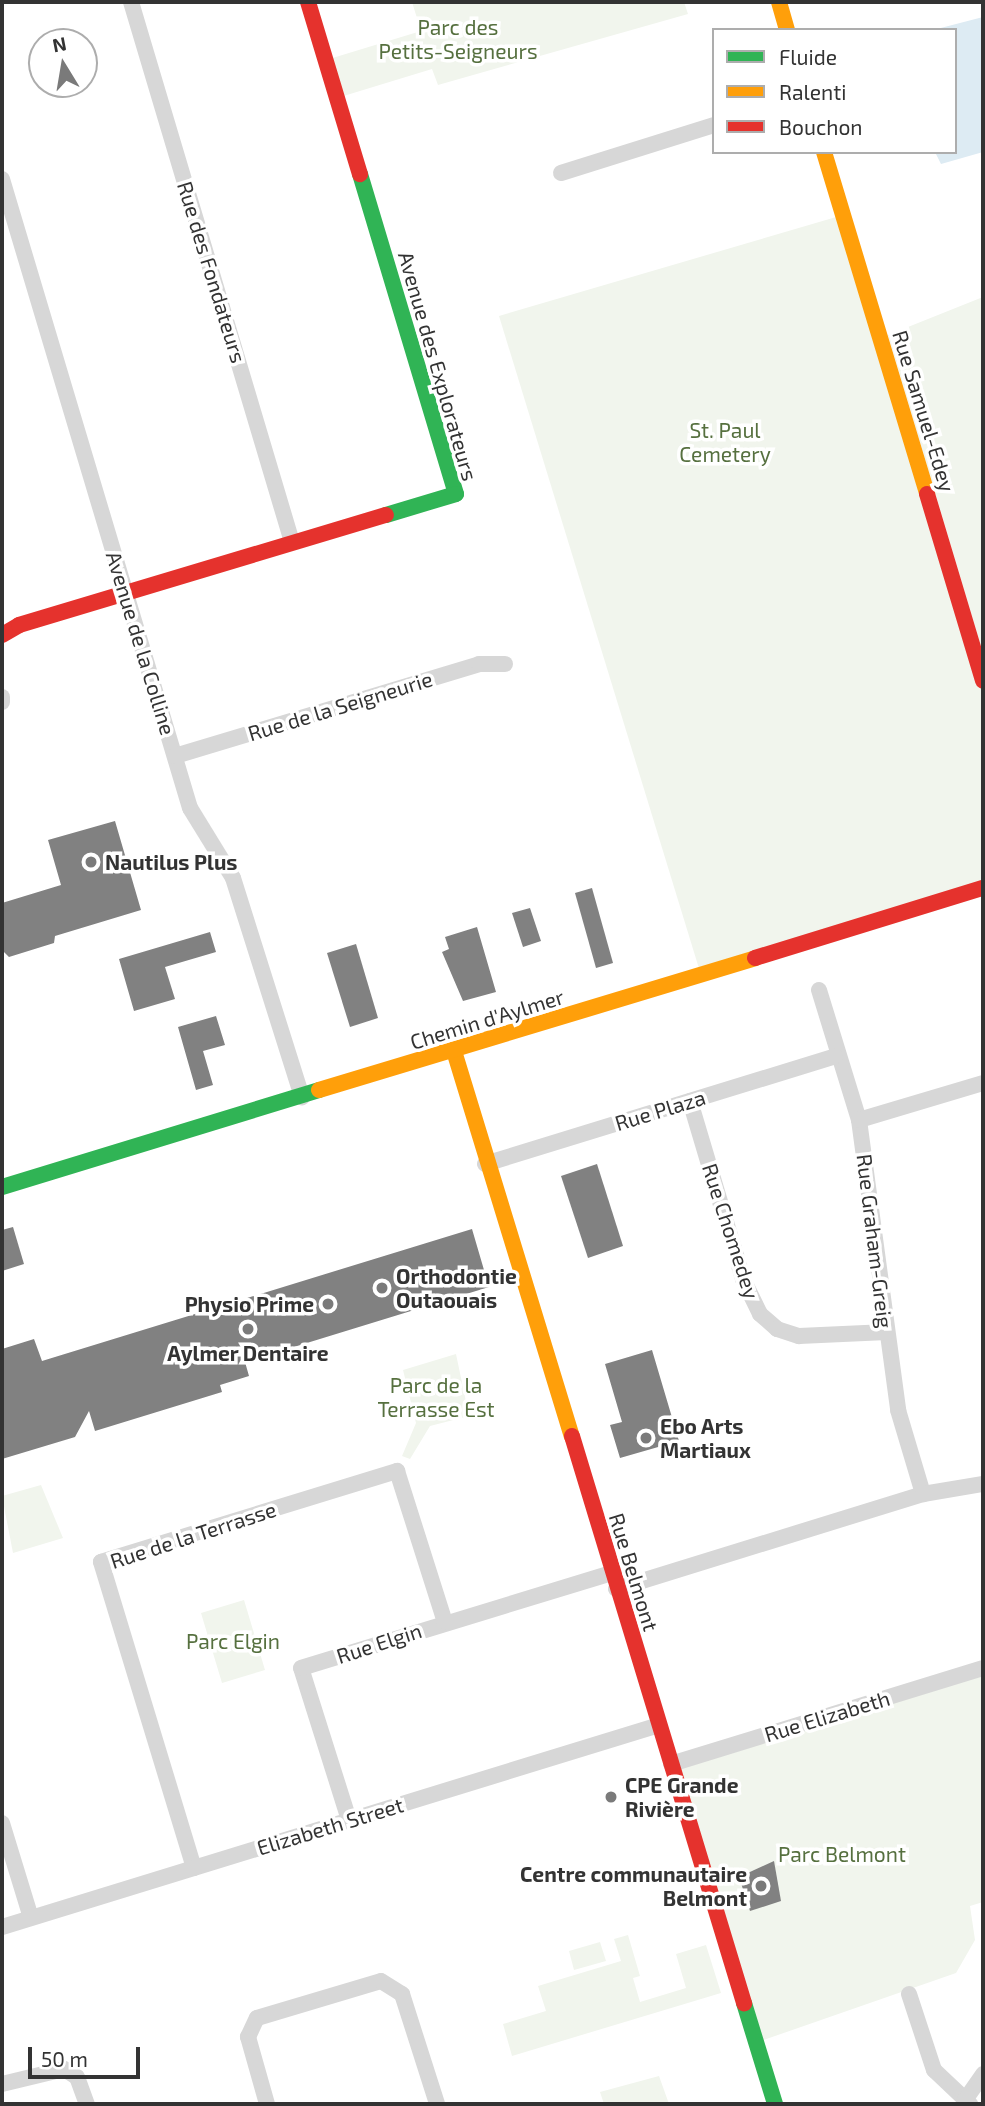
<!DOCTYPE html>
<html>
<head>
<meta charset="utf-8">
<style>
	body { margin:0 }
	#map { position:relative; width:985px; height:2106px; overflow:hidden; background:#fff; font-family:"Exo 2",sans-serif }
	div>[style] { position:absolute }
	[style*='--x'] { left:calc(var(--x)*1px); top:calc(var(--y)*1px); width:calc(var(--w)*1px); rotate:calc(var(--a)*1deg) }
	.green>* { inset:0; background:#f1f5ed }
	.water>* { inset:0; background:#ddebf3 }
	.building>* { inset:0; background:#818181 }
	.street>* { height:16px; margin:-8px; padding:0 8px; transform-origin:8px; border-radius:8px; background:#d7d7d7 }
	.fast>* { height:16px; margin:-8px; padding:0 8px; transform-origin:8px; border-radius:8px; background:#30b455 }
	.slow>* { height:16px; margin:-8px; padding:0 8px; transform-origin:8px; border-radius:8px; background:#ff9f0a }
	.jam>* { height:16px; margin:-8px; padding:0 8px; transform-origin:8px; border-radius:8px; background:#e5322d }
	.dots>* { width:19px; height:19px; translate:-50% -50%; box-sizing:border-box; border:4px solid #fff; border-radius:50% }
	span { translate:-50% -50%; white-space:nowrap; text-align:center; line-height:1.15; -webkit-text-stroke:7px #fff; paint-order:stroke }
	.park-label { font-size:21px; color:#56703f }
	.street-label { font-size:21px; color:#333 }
	.poi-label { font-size:21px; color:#333; font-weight:700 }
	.left { translate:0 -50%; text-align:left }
	.right { translate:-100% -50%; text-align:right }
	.frame { position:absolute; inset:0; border:4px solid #333; pointer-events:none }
	.legend { position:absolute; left:712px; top:28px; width:245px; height:126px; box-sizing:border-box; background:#fff; border:2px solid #adadad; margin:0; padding:9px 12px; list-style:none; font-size:21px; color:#333 }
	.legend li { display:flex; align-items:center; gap:14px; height:35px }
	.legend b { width:35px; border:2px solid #adadad }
	.north { position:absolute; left:28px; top:28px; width:70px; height:70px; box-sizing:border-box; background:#fff; border:2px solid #adadad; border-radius:50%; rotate:349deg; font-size:19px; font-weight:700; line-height:28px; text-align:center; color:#333 }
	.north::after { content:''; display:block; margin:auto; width:24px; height:32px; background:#7a7a7a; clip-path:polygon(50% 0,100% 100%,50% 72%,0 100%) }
	.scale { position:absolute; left:28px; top:2047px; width:112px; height:32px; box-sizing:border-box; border:4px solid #333; border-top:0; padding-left:9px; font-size:21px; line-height:24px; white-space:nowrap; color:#333; -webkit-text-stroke:5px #fff; paint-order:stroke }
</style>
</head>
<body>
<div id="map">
	<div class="green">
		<i style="clip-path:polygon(412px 2px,684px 2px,688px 14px,438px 85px,432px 69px,337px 98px,326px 60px,421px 31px)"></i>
		<i style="clip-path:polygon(843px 215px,983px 681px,983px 888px,701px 975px,499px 316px)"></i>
		<i style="clip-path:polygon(983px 297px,983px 653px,888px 335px)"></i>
		<i style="clip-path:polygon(456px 1354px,469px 1416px,430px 1426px,410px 1459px,402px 1456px,416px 1423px,403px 1370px)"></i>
		<i style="clip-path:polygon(41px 1485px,63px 1538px,13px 1553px,2px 1496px)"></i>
		<i style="clip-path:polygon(244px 1600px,265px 1670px,222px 1683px,201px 1613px)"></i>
		<i style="clip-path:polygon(979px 1670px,983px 1685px,983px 1902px,970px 1906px,975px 1940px,956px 1973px,755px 2043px,671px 1764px)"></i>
		<i style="clip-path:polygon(628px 1935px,640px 1976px,633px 1978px,640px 2002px,686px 1988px,676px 1954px,706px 1945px,721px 1993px,512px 2056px,503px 2024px,546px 2011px,538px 1986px,621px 1961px,614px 1939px)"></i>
		<i style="clip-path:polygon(600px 1942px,606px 1961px,574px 1970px,569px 1951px)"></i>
		<i style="clip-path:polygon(659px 2076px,669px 2104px,604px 2104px,600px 2092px)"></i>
	</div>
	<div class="water">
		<i style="clip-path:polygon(983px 17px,983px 152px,941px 164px,935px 152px,955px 152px,955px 30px,933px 30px)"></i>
	</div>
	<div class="building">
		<i style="clip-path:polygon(115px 821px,141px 910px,55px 936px,54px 943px,9px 957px,2px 950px,2px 903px,61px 885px,48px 840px)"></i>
		<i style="clip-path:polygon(592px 888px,613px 963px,596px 968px,575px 893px)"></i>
		<i style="clip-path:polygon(530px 908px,541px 941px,523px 947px,512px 913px)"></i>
		<i style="clip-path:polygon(477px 927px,496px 992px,463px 1001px,442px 952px,449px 949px,445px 937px)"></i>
		<i style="clip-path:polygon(210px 932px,216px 952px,165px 967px,175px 999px,134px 1011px,119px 959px)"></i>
		<i style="clip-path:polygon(356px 944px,378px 1018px,350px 1027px,327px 953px)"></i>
		<i style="clip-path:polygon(216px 1016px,225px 1045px,203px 1051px,213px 1085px,196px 1090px,178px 1027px)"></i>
		<i style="clip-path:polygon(597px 1164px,623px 1246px,588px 1258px,561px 1176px)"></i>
		<i style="clip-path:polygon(13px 1227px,24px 1264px,2px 1271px,2px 1230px)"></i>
		<i style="clip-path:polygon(472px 1229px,489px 1287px,245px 1362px,249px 1376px,220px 1385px,222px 1392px,95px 1431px,89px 1411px,75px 1437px,2px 1459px,2px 1349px,34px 1339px,42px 1361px)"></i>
		<i style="clip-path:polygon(652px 1350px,679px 1441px,620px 1458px,610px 1425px,622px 1422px,605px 1364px)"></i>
		<i style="clip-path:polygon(774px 1861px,781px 1901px,750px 1911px,739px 1877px)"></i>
	</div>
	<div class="street">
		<i style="--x:131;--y:2;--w:563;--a:73.4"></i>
		<i style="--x:561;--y:173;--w:160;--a:-17.4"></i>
		<i style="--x:2;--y:179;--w:656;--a:73.36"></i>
		<i style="--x:190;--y:808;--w:82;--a:58.4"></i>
		<i style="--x:233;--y:878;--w:230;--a:72.5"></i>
		<i style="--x:2;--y:697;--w:5;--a:90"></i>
		<i style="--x:175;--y:756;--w:318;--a:-16.8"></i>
		<i style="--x:479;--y:664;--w:26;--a:0"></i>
		<i style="--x:819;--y:990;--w:136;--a:72.9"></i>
		<i style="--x:859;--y:1120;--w:293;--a:82.3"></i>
		<i style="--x:898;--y:1410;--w:88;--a:73.4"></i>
		<i style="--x:690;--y:1101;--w:186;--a:73.4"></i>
		<i style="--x:743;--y:1279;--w:39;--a:64"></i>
		<i style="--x:760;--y:1314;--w:23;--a:41"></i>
		<i style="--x:777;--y:1329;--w:23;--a:18"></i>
		<i style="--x:799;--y:1336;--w:88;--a:-2.6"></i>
		<i style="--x:859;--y:1120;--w:129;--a:-16.6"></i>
		<i style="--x:485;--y:1164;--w:366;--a:-17.1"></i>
		<i style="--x:616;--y:1589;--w:321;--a:-17.2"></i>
		<i style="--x:923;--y:1494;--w:61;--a:-9.5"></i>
		<i style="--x:671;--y:1764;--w:326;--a:-17.1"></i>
		<i style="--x:349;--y:1820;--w:159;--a:-107.5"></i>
		<i style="--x:301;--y:1668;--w:324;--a:-17"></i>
		<i style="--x:2;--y:1823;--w:99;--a:73"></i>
		<i style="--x:194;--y:1868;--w:320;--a:-106.9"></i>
		<i style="--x:101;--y:1562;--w:310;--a:-17.1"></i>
		<i style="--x:397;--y:1471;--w:158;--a:72.4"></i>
		<i style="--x:2;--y:1927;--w:687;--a:-17.09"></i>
		<i style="--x:909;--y:1994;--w:80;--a:71.8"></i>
		<i style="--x:934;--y:2070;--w:50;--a:43.4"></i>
		<i style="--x:2;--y:2084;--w:64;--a:-13.6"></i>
		<i style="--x:64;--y:2069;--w:15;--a:32"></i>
		<i style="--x:77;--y:2077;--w:29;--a:70"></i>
		<i style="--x:965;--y:2100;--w:32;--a:-55"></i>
		<i style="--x:267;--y:2104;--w:70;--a:-105.8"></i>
		<i style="--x:248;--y:2037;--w:21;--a:-65"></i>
		<i style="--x:257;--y:2018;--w:129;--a:-16.6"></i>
		<i style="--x:381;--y:1981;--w:25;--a:32"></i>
		<i style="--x:402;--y:1994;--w:115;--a:72.3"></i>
	</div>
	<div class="fast">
		<i style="--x:360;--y:174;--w:334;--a:73.3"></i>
		<i style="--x:456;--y:494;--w:73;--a:163.3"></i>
		<i style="--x:2;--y:1187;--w:332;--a:-17"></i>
		<i style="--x:744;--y:2003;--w:106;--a:72.9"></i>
	</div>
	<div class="slow">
		<i style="--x:779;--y:2;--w:29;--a:74"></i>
		<i style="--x:824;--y:152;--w:357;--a:73.2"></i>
		<i style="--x:454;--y:1051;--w:403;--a:73"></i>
		<i style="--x:319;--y:1090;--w:456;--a:-16.8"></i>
	</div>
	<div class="jam">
		<i style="--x:308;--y:2;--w:180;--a:73.2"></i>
		<i style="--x:927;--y:494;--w:195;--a:73.3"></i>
		<i style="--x:2;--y:635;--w:20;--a:-30"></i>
		<i style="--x:19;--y:625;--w:383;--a:-16.7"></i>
		<i style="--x:755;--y:958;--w:239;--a:-17.1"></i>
		<i style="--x:572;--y:1436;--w:593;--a:73.12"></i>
	</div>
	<div class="dots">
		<i style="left:91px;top:862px;background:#7a7a7a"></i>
		<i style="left:382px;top:1288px;background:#7a7a7a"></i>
		<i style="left:328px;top:1304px;background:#7a7a7a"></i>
		<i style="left:248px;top:1329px;background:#7a7a7a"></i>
		<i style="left:646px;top:1438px;background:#7a7a7a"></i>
		<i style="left:611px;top:1797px;background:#7a7a7a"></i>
		<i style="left:761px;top:1886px;background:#7a7a7a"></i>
	</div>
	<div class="park-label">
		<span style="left:458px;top:39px">Parc des<br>Petits-Seigneurs</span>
		<span style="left:725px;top:442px">St. Paul<br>Cemetery</span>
		<span style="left:436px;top:1397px">Parc de la<br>Terrasse Est</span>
		<span style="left:233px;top:1641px">Parc Elgin</span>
		<span style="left:842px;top:1854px">Parc Belmont</span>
	</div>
	<div class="street-label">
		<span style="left:212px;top:272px;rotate:73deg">Rue des Fondateurs</span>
		<span style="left:438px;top:366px;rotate:74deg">Avenue des Explorateurs</span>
		<span style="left:924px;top:411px;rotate:73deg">Rue Samuel-Edey</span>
		<span style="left:141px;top:643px;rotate:73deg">Avenue de la Colline</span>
		<span style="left:340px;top:706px;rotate:-17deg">Rue de la Seigneurie</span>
		<span style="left:487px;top:1019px;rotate:-17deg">Chemin d'Aylmer</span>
		<span style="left:660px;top:1110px;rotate:-17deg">Rue Plaza</span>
		<span style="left:731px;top:1231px;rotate:72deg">Rue Chomedey</span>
		<span style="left:875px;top:1241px;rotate:83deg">Rue Graham-Greig</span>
		<span style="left:193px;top:1535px;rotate:-18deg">Rue de la Terrasse</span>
		<span style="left:634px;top:1572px;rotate:73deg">Rue Belmont</span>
		<span style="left:379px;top:1643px;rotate:-18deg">Rue Elgin</span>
		<span style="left:827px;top:1716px;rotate:-17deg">Rue Elizabeth</span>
		<span style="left:330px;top:1826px;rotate:-17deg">Elizabeth Street</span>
	</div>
	<div class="poi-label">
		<span class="left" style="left:105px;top:862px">Nautilus Plus</span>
		<span class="left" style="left:396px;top:1288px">Orthodontie<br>Outaouais</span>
		<span class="right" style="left:314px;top:1304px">Physio Prime</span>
		<span style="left:248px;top:1353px">Aylmer Dentaire</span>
		<span class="left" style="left:660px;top:1438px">Ebo Arts<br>Martiaux</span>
		<span class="left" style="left:625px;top:1797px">CPE Grande<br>Rivière</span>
		<span class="right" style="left:747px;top:1886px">Centre communautaire<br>Belmont</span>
	</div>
	<div class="frame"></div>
	<ul class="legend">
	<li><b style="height:9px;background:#30b455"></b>Fluide</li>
	<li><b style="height:9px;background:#ff9f0a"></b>Ralenti</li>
	<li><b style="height:9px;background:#e5322d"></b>Bouchon</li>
	</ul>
	<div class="north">N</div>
	<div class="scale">50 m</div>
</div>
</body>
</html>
